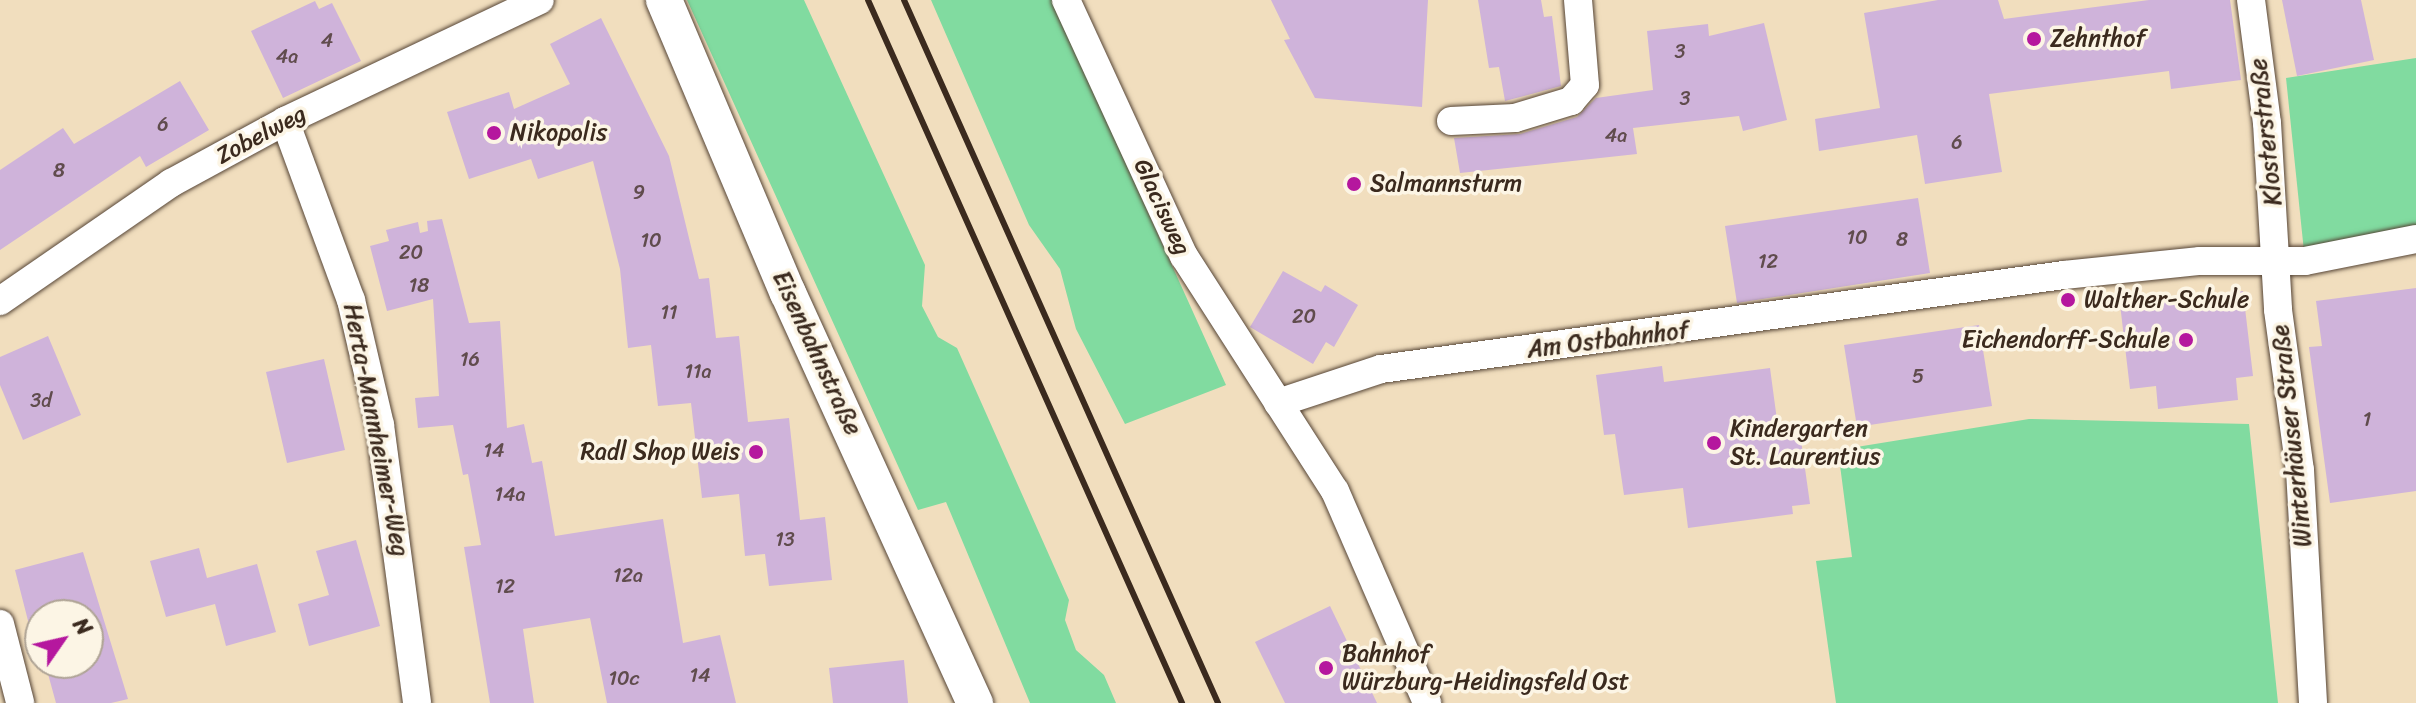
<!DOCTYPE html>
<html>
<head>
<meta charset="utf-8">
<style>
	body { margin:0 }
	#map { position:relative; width:2416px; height:703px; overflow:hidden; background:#f1debe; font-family:Sriracha,sans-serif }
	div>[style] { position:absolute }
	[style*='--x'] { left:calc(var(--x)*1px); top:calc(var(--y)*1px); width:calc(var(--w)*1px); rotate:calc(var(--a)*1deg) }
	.green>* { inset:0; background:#81dba0 }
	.building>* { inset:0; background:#cfb3da }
	.roads { filter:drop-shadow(0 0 2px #564536) drop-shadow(0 0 2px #564536) }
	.minor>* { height:28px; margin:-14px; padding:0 14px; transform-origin:14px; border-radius:14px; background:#fff }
	.tertiary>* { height:36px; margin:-18px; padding:0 18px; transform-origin:18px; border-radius:18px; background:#fff }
	.rail>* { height:6px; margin:-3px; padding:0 3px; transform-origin:3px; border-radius:3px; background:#3b2a1e }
	.dots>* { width:22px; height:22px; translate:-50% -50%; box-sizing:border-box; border:4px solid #fcf5e5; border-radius:50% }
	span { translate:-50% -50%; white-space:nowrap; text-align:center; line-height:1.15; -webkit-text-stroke:7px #fcf5e5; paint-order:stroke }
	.number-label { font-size:20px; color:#604c4d }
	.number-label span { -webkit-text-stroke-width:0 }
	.poi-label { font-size:24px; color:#3b2a1e }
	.left { translate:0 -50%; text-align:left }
	.right { translate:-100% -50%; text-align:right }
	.street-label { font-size:24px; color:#3b2a1e }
	.north { position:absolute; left:24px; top:599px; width:80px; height:80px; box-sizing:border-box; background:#fcf5e5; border:2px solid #afa495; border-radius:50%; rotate:56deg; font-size:22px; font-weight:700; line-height:32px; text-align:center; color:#3b2a1e }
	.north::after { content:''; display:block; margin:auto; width:28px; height:36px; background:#b5179e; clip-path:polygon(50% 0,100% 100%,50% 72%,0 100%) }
</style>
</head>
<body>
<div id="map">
	<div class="green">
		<i style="clip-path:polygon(687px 0,804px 0,925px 265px,922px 306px,938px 337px,957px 348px,1069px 600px,1065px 620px,1076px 650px,1104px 675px,1116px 703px,1030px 703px,946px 502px,918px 510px)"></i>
		<i style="clip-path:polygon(931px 0,1052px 0,1226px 385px,1125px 424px,1076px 329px,1060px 269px,1029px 225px)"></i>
		<i style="clip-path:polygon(2416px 58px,2416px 239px,2305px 261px,2286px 78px)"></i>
		<i style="clip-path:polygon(2029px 419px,2249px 424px,2278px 703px,1836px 703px,1816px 561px,1852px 557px,1838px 450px)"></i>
	</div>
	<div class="building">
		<i style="clip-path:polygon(1271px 0,1428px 0,1422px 107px,1315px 98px,1284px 40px,1290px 39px)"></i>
		<i style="clip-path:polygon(1478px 0,1541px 0,1544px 17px,1552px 16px,1561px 86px,1505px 101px,1499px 67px,1489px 68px)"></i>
		<i style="clip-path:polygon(1938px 0,1998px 0,2004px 19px,2149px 0,2230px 0,2241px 80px,2171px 89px,2169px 71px,1989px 94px,2002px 172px,1925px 184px,1917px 135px,1819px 151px,1815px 119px,1880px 108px,1864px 13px)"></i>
		<i style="clip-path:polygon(2282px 0,2361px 0,2374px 60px,2297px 76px)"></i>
		<i style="clip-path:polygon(315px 1px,319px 9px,332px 3px,361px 61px,283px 98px,251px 31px)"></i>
		<i style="clip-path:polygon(601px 18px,669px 156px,699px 279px,709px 278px,716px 338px,739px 336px,748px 422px,789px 418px,800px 520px,825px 517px,832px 580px,769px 586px,765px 554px,745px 556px,739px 494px,702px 498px,691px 403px,658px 406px,651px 345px,628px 348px,620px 269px,593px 161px,538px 179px,531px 159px,469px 179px,447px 112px,509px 92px,514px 109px,570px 84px,550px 44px)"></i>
		<i style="clip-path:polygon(1764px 23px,1787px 120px,1743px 131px,1739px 116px,1633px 128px,1637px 154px,1460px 173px,1454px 138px,1520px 134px,1577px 117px,1596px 98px,1653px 90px,1647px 31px,1708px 24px,1709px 36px)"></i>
		<i style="clip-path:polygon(180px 81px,209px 130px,146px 167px,140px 156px,0 250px,0 170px,63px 128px,74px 144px)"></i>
		<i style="clip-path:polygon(1918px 198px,1930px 273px,1737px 303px,1725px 226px)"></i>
		<i style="clip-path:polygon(442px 219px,469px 323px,500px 321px,507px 428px,524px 424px,532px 463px,542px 461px,555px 536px,663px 519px,683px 643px,720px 635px,736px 703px,607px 703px,590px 618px,523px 629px,534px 703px,490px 703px,464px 547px,481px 545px,468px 474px,463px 475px,453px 425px,418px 428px,415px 398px,439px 396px,433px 299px,387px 311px,370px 246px,389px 241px,386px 230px,418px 222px,420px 233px,428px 231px,427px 221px)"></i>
		<i style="clip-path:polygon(1283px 271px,1321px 292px,1325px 285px,1358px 305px,1334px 347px,1326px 342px,1313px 364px,1250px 327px)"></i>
		<i style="clip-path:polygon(2416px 288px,2416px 491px,2330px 503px,2309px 347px,2322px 346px,2316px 301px)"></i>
		<i style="clip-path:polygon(2243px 291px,2253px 376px,2236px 378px,2238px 400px,2158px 409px,2156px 386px,2130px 389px,2120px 304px)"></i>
		<i style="clip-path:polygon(1979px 325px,1992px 406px,1857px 427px,1844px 345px)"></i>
		<i style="clip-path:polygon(48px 336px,81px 415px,23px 440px,0 385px,0 357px)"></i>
		<i style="clip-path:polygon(324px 359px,345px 450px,287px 463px,266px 372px)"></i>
		<i style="clip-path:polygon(1662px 366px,1664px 382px,1770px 368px,1779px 435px,1800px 433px,1810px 504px,1792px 506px,1793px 514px,1688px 528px,1683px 488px,1624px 495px,1615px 434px,1604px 435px,1596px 375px)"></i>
		<i style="clip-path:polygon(356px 540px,380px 626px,309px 646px,298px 604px,329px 595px,316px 551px)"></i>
		<i style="clip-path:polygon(199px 548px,207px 578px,257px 564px,276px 632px,226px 646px,215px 604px,166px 617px,150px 561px)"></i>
		<i style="clip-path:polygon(83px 552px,128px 699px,111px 703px,56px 703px,45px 663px,88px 663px,88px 615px,40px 615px,40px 642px,34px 644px,15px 570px)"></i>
		<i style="clip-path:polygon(1330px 606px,1377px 703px,1285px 703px,1255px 642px)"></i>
		<i style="clip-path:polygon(904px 660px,908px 703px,833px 703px,829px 668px)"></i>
	</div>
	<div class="roads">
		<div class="minor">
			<i style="--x:1066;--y:0;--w:282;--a:65.3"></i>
			<i style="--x:1184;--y:256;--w:279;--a:57.3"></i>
			<i style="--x:1335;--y:491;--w:231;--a:66.5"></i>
			<i style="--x:2251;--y:0;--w:124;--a:82.6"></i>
			<i style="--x:2267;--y:123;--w:187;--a:86.6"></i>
			<i style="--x:2278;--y:310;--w:162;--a:82.2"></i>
			<i style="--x:2300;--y:470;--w:233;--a:86.8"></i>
			<i style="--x:285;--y:121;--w:191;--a:69.8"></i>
			<i style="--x:351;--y:300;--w:128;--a:76.9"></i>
			<i style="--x:380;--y:425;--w:280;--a:82.4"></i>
			<i style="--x:1451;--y:121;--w:64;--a:-2.7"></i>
			<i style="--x:1515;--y:118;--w:59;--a:-16.9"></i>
			<i style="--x:1571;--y:101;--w:21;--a:-49"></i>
			<i style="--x:1585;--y:85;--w:85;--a:-94.7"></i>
			<i style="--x:0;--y:301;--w:208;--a:-34.6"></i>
			<i style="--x:171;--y:183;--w:130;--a:-28.5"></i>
			<i style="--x:285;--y:121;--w:282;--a:-25.4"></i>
			<i style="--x:1278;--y:403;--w:108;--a:-18.3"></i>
			<i style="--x:1381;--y:369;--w:689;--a:-7.84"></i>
			<i style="--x:2064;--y:275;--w:137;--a:-5.9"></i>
			<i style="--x:2200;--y:261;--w:105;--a:0"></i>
			<i style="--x:2305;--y:261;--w:113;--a:-11.2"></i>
			<i style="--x:0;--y:624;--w:81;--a:75.6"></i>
		</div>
		<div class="tertiary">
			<i style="--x:664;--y:0;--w:318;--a:67.1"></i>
			<i style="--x:788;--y:293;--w:451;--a:65.5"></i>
		</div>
	</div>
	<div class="rail">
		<i style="--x:868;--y:0;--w:770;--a:65.93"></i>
		<i style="--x:904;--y:0;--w:770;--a:65.93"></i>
	</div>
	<div class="dots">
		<i style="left:2034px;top:39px;background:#b5179e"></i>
		<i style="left:494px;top:133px;background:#b5179e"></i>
		<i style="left:1354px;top:184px;background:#b5179e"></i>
		<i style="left:2068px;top:300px;background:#b5179e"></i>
		<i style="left:2186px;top:340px;background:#b5179e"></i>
		<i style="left:1714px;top:443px;background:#b5179e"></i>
		<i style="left:756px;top:452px;background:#b5179e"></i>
		<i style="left:1326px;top:668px;background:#b5179e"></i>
	</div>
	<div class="number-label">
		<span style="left:327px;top:40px">4</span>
		<span style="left:1680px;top:51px">3</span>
		<span style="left:287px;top:56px">4a</span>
		<span style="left:1685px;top:98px">3</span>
		<span style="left:163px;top:124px">6</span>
		<span style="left:1616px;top:135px">4a</span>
		<span style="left:1957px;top:142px">6</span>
		<span style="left:59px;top:170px">8</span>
		<span style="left:639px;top:192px">9</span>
		<span style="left:1857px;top:237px">10</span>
		<span style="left:1902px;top:239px">8</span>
		<span style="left:651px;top:240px">10</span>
		<span style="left:411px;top:252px">20</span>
		<span style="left:1768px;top:261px">12</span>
		<span style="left:419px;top:285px">18</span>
		<span style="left:669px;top:312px">11</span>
		<span style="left:1304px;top:316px">20</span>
		<span style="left:470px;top:359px">16</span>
		<span style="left:698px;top:371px">11a</span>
		<span style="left:1918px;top:376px">5</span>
		<span style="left:41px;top:400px">3d</span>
		<span style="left:2367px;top:419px">1</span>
		<span style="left:494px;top:450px">14</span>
		<span style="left:510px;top:494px">14a</span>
		<span style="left:785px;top:539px">13</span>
		<span style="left:628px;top:575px">12a</span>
		<span style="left:505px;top:586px">12</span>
		<span style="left:700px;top:675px">14</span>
		<span style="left:624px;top:678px">10c</span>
	</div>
	<div class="poi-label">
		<span class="left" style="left:2050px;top:39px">Zehnthof</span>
		<span class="left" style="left:510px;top:133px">Nikopolis</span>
		<span class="left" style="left:1370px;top:184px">Salmannsturm</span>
		<span class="left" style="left:2084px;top:300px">Walther-Schule</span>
		<span class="right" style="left:2170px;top:340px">Eichendorff-Schule</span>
		<span class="left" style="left:1730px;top:443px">Kindergarten<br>St. Laurentius</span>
		<span class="right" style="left:740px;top:452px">Radl Shop Weis</span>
		<span class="left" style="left:1342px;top:668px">Bahnhof<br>Würzburg-Heidingsfeld Ost</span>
	</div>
	<div class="street-label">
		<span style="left:2266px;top:132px;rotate:-96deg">Klosterstraße</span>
		<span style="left:261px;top:135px;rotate:-28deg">Zobelweg</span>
		<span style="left:1162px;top:207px;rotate:65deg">Glacisweg</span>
		<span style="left:1608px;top:340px;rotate:-7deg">Am Ostbahnhof</span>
		<span style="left:817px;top:353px;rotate:65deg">Eisenbahnstraße</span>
		<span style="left:376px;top:430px;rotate:79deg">Herta-Mannheimer-Weg</span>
		<span style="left:2292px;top:436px;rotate:-96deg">Winterhäuser Straße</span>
	</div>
	<div class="north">N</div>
</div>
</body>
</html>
